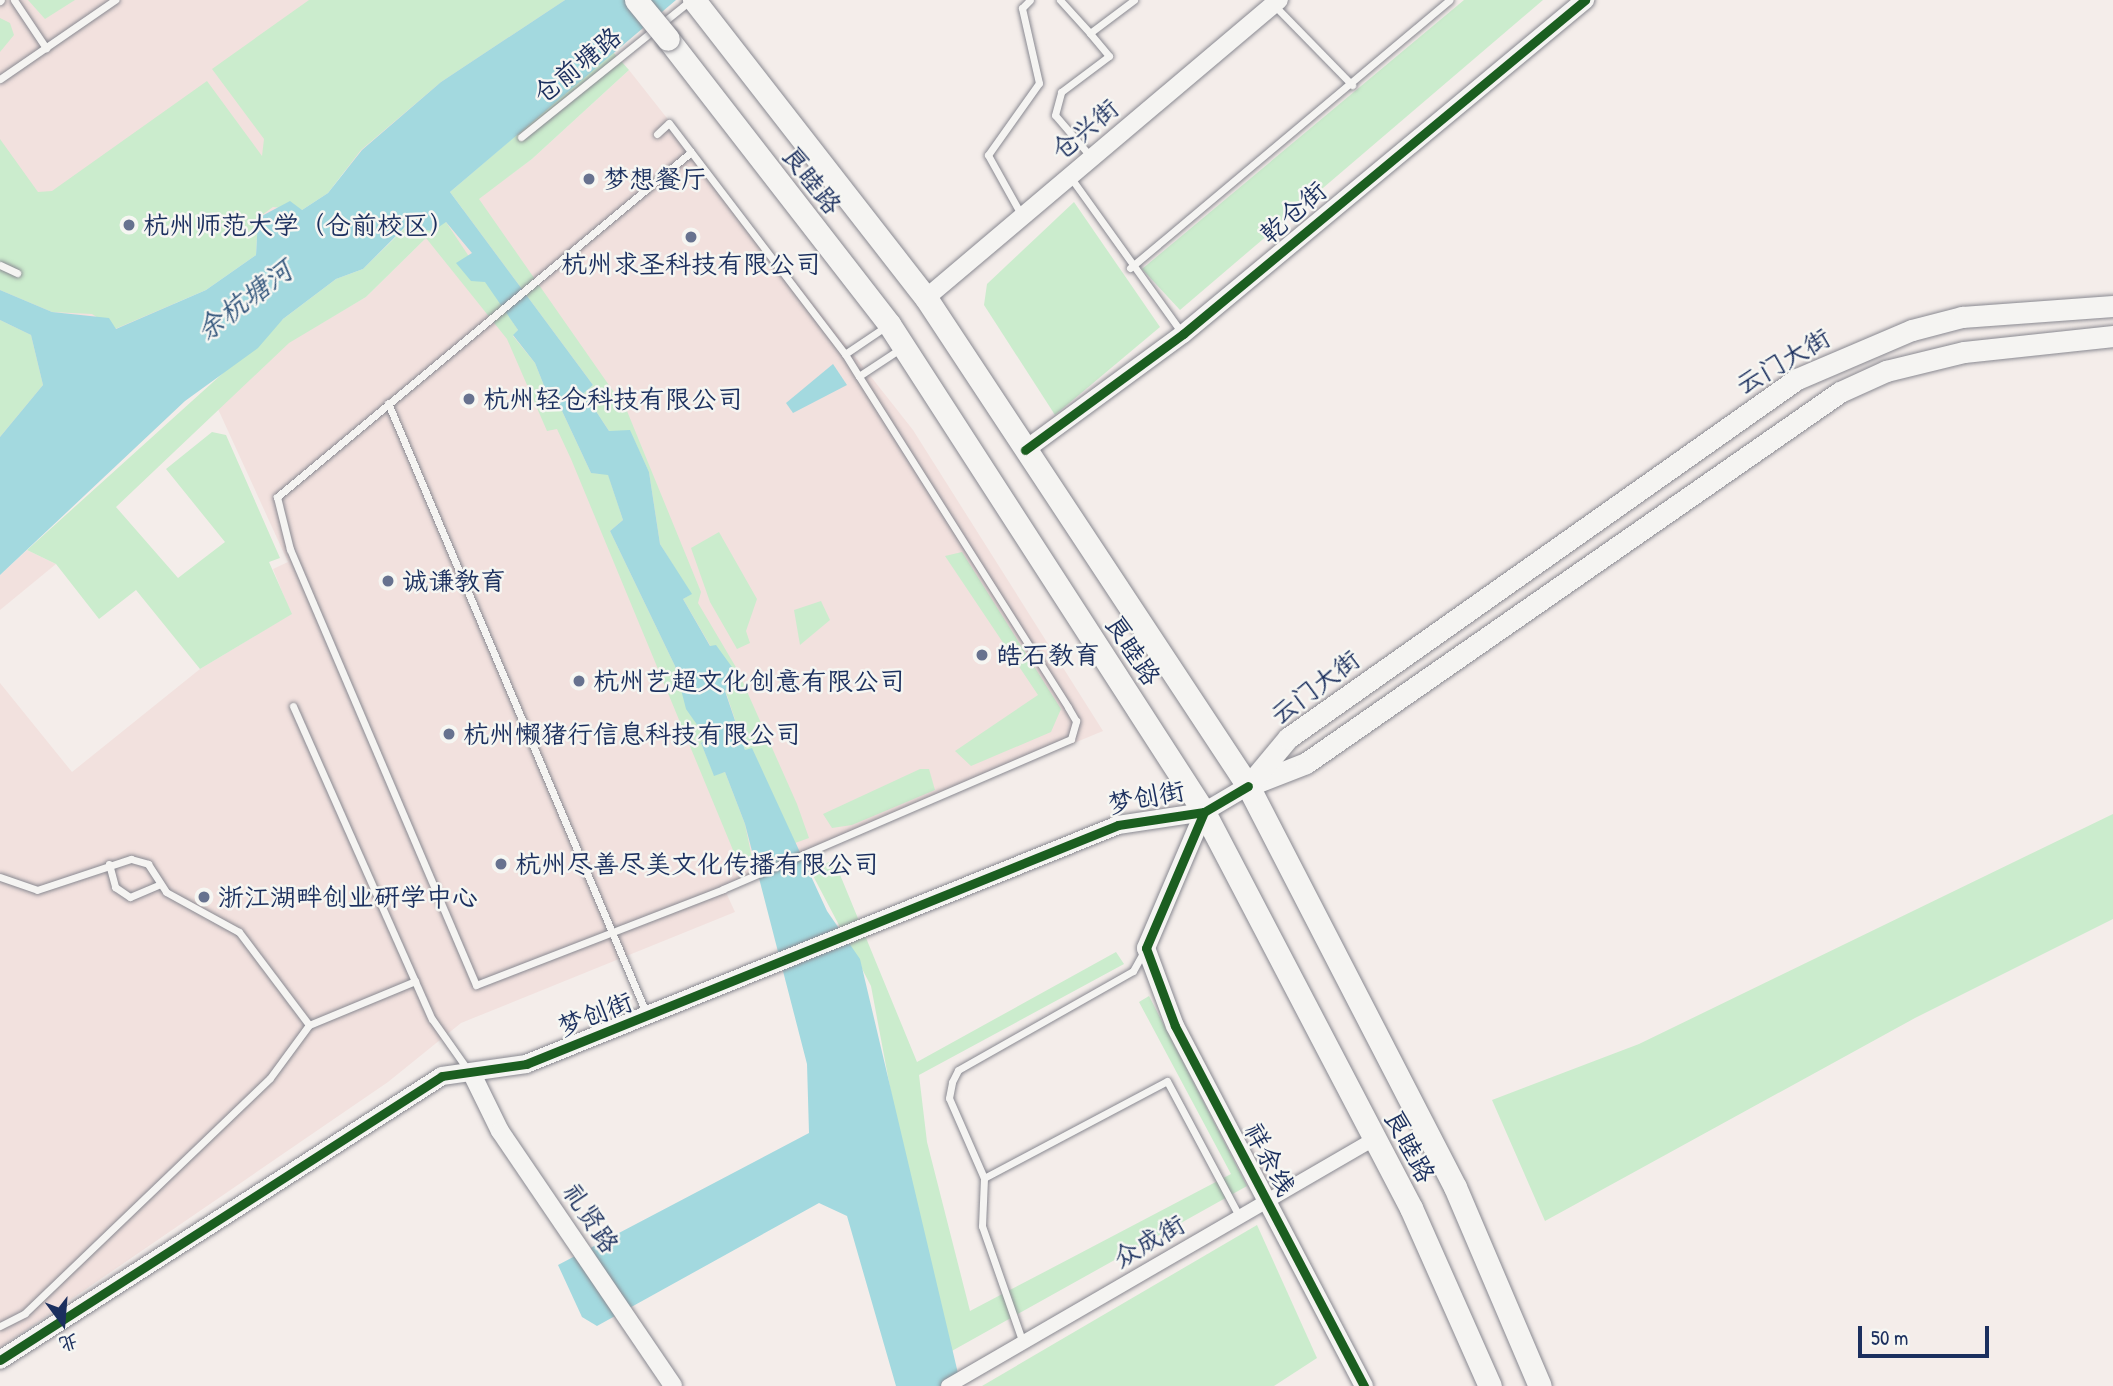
<!DOCTYPE html>
<html>
<head>
<meta charset="utf-8">
<style>
	body { margin:0 }
	#map { position:relative; width:2113px; height:1386px; overflow:hidden; background:#f4edea; font-family:"Patrick Hand","LXGW WenKai TC",sans-serif }
	div>[style] { position:absolute }
	[style*='--x'] { left:calc(var(--x)*1px); top:calc(var(--y)*1px); width:calc(var(--w)*1px); rotate:calc(var(--a)*1deg) }
	.built>* { inset:0; background:#f2e1de }
	.green>* { inset:0; background:#cbeccd }
	.water>* { inset:0; background:#a3d9df }
	.roads { filter:drop-shadow(0 0 2px #898991) drop-shadow(0 0 2px #898991) }
	.service>* { height:7px; margin:-3.5px; padding:0 3.5px; transform-origin:3.5px; border-radius:3.5px; background:#f5f4f2 }
	.minor>* { height:14px; margin:-7px; padding:0 7px; transform-origin:7px; border-radius:7px; background:#f5f4f2 }
	.tertiary>* { height:18px; margin:-9px; padding:0 9px; transform-origin:9px; border-radius:9px; background:#f5f4f2 }
	.secondary>* { height:21px; margin:-10.5px; padding:0 10.5px; transform-origin:10.5px; border-radius:10.5px; background:#f5f4f2 }
	.primary>* { height:23px; margin:-11.5px; padding:0 11.5px; transform-origin:11.5px; border-radius:11.5px; background:#f5f4f2 }
	.bridges { filter:drop-shadow(0 0 2px #898991) drop-shadow(0 0 2px #898991) }
	.primary-bridge>* { height:23px; margin:-11.5px; padding:0 11.5px; transform-origin:11.5px; border-radius:11.5px; background:#f5f4f2 }
	.cycleway>* { height:9px; margin:-4.5px; padding:0 4.5px; transform-origin:4.5px; border-radius:4.5px; background:#1b5e20 }
	.dots>* { width:19px; height:19px; translate:-50% -50%; box-sizing:border-box; border:4px solid #f6f6f2; border-radius:50% }
	span { translate:-50% -50%; white-space:nowrap; text-align:center; line-height:1.15; -webkit-text-stroke:5px #f6f6f2; paint-order:stroke }
	.street-label { font-size:26px; color:#1b2f5e }
	.poi-label { font-size:26px; color:#1b2f5e }
	.left { translate:0 -50%; text-align:left }
	.water-label { font-size:28px; color:#34577d; font-style:italic }
	.north { position:absolute; left:28px; top:1288px; width:70px; height:70px; -webkit-text-stroke:5px #f6f6f2; paint-order:stroke; rotate:164deg; font-size:19px; font-weight:700; line-height:28px; text-align:center; color:#1b2f5e }
	.north::after { content:''; display:block; margin:auto; width:24px; height:32px; background:#1b2f5e; clip-path:polygon(50% 0,100% 100%,50% 72%,0 100%) }
	.scale { position:absolute; left:1858px; top:1326px; width:131px; height:32px; box-sizing:border-box; border:4px solid #1b2f5e; border-top:0; padding-left:9px; font-size:21px; line-height:24px; white-space:nowrap; color:#1b2f5e; -webkit-text-stroke:5px #f6f6f2; paint-order:stroke }
</style>
</head>
<body>
<div id="map">
	<div class="built">
		<i style="clip-path:polygon(0 0,565px 0,0 439px)"></i>
		<i style="clip-path:polygon(629px 70px,913px 430px,1103px 731px,724px 888px,735px 912px,461px 1023px,388px 1082px,0 1348px,0 683px,72px 772px,200px 669px,291px 614px,273px 569px,288px 562px,218px 409px,289px 342px,366px 297px,433px 231px,532px 159px)"></i>
		<i style="clip-path:polygon(27px 550px,56px 564px,0 610px,0 575px)"></i>
	</div>
	<div class="green">
		<i style="clip-path:polygon(28px 0,75px 0,45px 19px)"></i>
		<i style="clip-path:polygon(309px 0,565px 0,441px 82px,361px 150px,328px 193px,302px 210px,273px 207px,258px 218px,256px 255px,206px 290px,115px 329px,92px 314px,52px 312px,0 290px,0 139px,38px 192px,52px 191px,207px 81px,262px 156px,264px 139px,212px 69px)"></i>
		<i style="clip-path:polygon(1464px 0,1543px 0,1180px 310px,1142px 269px)"></i>
		<i style="clip-path:polygon(0 18px,10px 23px,14px 35px,0 52px)"></i>
		<i style="clip-path:polygon(613px 52px,629px 70px,532px 159px,479px 199px,627px 411px,701px 592px,698px 603px,737px 669px,797px 804px,809px 838px,795px 843px,752px 749px,745px 750px,711px 647px,683px 599px,691px 594px,660px 544px,649px 472px,630px 431px,609px 431px,584px 393px,593px 385px,450px 192px)"></i>
		<i style="clip-path:polygon(1074px 202px,1160px 327px,1055px 415px,984px 305px,987px 284px)"></i>
		<i style="clip-path:polygon(446px 222px,518px 330px,513px 336px,535px 363px,549px 398px,556px 398px,591px 473px,608px 474px,623px 520px,610px 531px,675px 666px,687px 709px,707px 740px,701px 743px,714px 775px,725px 772px,745px 824px,752px 858px,740px 867px,571px 459px,557px 429px,547px 431px,507px 339px,426px 238px,366px 297px,289px 343px,116px 507px,178px 578px,225px 542px,166px 469px,212px 432px,226px 435px,280px 558px,269px 562px,292px 614px,200px 669px,136px 590px,99px 619px,56px 564px,27px 550px,283px 319px,336px 279px,363px 269px,406px 227px)"></i>
		<i style="clip-path:polygon(0 320px,31px 335px,43px 385px,0 437px)"></i>
		<i style="clip-path:polygon(719px 532px,757px 599px,746px 631px,750px 643px,737px 649px,710px 602px,691px 548px)"></i>
		<i style="clip-path:polygon(962px 552px,1061px 709px,1051px 732px,971px 766px,955px 751px,1038px 695px,945px 556px)"></i>
		<i style="clip-path:polygon(821px 601px,830px 620px,800px 645px,794px 610px)"></i>
		<i style="clip-path:polygon(920px 769px,929px 769px,935px 790px,852px 825px,832px 828px,823px 814px)"></i>
		<i style="clip-path:polygon(2113px 814px,2113px 919px,1915px 1018px,1545px 1221px,1492px 1100px,1639px 1044px)"></i>
		<i style="clip-path:polygon(834px 860px,917px 1062px,1116px 952px,1124px 964px,919px 1075px,927px 1142px,970px 1311px,1231px 1174px,1139px 1002px,1149px 996px,1247px 1186px,950px 1352px,901px 1146px,871px 986px,810px 870px)"></i>
		<i style="clip-path:polygon(1257px 1225px,1317px 1358px,1274px 1386px,982px 1386px)"></i>
	</div>
	<div class="water">
		<i style="clip-path:polygon(565px 0,676px 0,450px 192px,593px 385px,584px 393px,609px 431px,630px 430px,649px 472px,660px 544px,692px 594px,683px 599px,710px 646px,716px 645px,737px 674px,725px 691px,745px 750px,752px 748px,827px 911px,860px 959px,961px 1386px,896px 1386px,847px 1216px,819px 1203px,597px 1326px,582px 1317px,558px 1265px,809px 1133px,807px 1064px,745px 824px,725px 772px,714px 776px,701px 743px,707px 739px,686px 709px,675px 666px,610px 531px,623px 520px,608px 475px,591px 473px,556px 398px,549px 398px,535px 363px,513px 335px,518px 330px,485px 282px,471px 281px,456px 263px,472px 253px,446px 222px,433px 231px,405px 227px,363px 269px,336px 279px,283px 319px,258px 348px,185px 401px,0 575px,0 437px,43px 385px,31px 335px,0 320px,0 290px,52px 312px,109px 318px,116px 329px,206px 290px,256px 255px,258px 218px,290px 201px,302px 210px,328px 193px,362px 150px,441px 82px)"></i>
		<i style="clip-path:polygon(833px 364px,847px 385px,793px 413px,786px 403px)"></i>
	</div>
	<div class="roads">
		<div class="service">
			<i style="--x:14;--y:0;--w:58;--a:56.3"></i>
			<i style="--x:1060;--y:0;--w:45;--a:47.7"></i>
			<i style="--x:0;--y:1;--w:1;--a:-45"></i>
			<i style="--x:1274;--y:5;--w:112;--a:45.7"></i>
			<i style="--x:0;--y:79;--w:140;--a:-34.5"></i>
			<i style="--x:657;--y:134;--w:16;--a:-43"></i>
			<i style="--x:669;--y:123;--w:290;--a:52.7"></i>
			<i style="--x:845;--y:354;--w:48;--a:-34"></i>
			<i style="--x:521;--y:137;--w:218;--a:-38.9"></i>
			<i style="--x:691;--y:152;--w:539;--a:140.19"></i>
			<i style="--x:277;--y:497;--w:54;--a:76"></i>
			<i style="--x:290;--y:549;--w:474;--a:66.9"></i>
			<i style="--x:476;--y:985;--w:265;--a:-21.2"></i>
			<i style="--x:723;--y:889;--w:379;--a:-23.3"></i>
			<i style="--x:1071;--y:739;--w:19;--a:-74"></i>
			<i style="--x:1076;--y:721;--w:16;--a:-120"></i>
			<i style="--x:1068;--y:707;--w:391;--a:-122.3"></i>
			<i style="--x:859;--y:376;--w:49;--a:-33.4"></i>
			<i style="--x:1091;--y:157;--w:55;--a:-130.6"></i>
			<i style="--x:1055;--y:115;--w:24;--a:-75"></i>
			<i style="--x:1061;--y:92;--w:60;--a:-36.9"></i>
			<i style="--x:1109;--y:56;--w:30;--a:-130"></i>
			<i style="--x:1090;--y:33;--w:55;--a:-36.9"></i>
			<i style="--x:1071;--y:178;--w:191;--a:54.4"></i>
			<i style="--x:1022;--y:216;--w:70;--a:-119.1"></i>
			<i style="--x:988;--y:155;--w:88;--a:-54.7"></i>
			<i style="--x:1039;--y:83;--w:77;--a:-102.8"></i>
			<i style="--x:1022;--y:8;--w:11;--a:-45"></i>
			<i style="--x:0;--y:265;--w:19;--a:25"></i>
			<i style="--x:1130;--y:268;--w:417;--a:-40"></i>
			<i style="--x:845;--y:354;--w:26;--a:58"></i>
			<i style="--x:388;--y:403;--w:665;--a:67.06"></i>
			<i style="--x:293;--y:706;--w:342;--a:66.1"></i>
			<i style="--x:432;--y:1019;--w:62;--a:54.8"></i>
			<i style="--x:109;--y:864;--w:24;--a:75"></i>
			<i style="--x:115;--y:887;--w:18;--a:34"></i>
			<i style="--x:130;--y:897;--w:33;--a:-23"></i>
			<i style="--x:0;--y:877;--w:39;--a:19"></i>
			<i style="--x:37;--y:890;--w:99;--a:-18.3"></i>
			<i style="--x:131;--y:859;--w:18;--a:16"></i>
			<i style="--x:148;--y:864;--w:33;--a:57"></i>
			<i style="--x:166;--y:892;--w:83;--a:28.7"></i>
			<i style="--x:239;--y:932;--w:116;--a:53"></i>
			<i style="--x:984;--y:1178;--w:207;--a:-27.9"></i>
			<i style="--x:1167;--y:1081;--w:155;--a:61.9"></i>
			<i style="--x:0;--y:1326;--w:28;--a:-27"></i>
			<i style="--x:25;--y:1313;--w:339;--a:-43.8"></i>
			<i style="--x:270;--y:1078;--w:66;--a:-53.7"></i>
			<i style="--x:309;--y:1025;--w:115;--a:-22.5"></i>
			<i style="--x:1023;--y:1343;--w:124;--a:-109.3"></i>
			<i style="--x:982;--y:1226;--w:48;--a:-87.6"></i>
			<i style="--x:984;--y:1178;--w:87;--a:-113.6"></i>
			<i style="--x:949;--y:1098;--w:16;--a:-79"></i>
			<i style="--x:952;--y:1082;--w:13;--a:-63"></i>
			<i style="--x:958;--y:1070;--w:201;--a:-29.5"></i>
			<i style="--x:1133;--y:971;--w:23;--a:-61"></i>
		</div>
		<div class="minor">
			<i style="--x:948;--y:1386;--w:494;--a:-30.1"></i>
		</div>
		<div class="tertiary">
			<i style="--x:926;--y:298;--w:462;--a:-40.2"></i>
			<i style="--x:1025;--y:450;--w:196;--a:-36.3"></i>
			<i style="--x:1183;--y:334;--w:523;--a:-39.72"></i>
			<i style="--x:1204;--y:812;--w:148;--a:113.1"></i>
			<i style="--x:1146;--y:948;--w:83;--a:69.6"></i>
			<i style="--x:1175;--y:1026;--w:407;--a:62.3"></i>
			<i style="--x:473;--y:1076;--w:61;--a:63.9"></i>
			<i style="--x:500;--y:1131;--w:308;--a:55.8"></i>
			<i style="--x:0;--y:1360;--w:525;--a:-32.72"></i>
			<i style="--x:442;--y:1076;--w:85;--a:-8.1"></i>
			<i style="--x:526;--y:1064;--w:638;--a:-21.98"></i>
			<i style="--x:1118;--y:825;--w:87;--a:-8.6"></i>
			<i style="--x:1204;--y:812;--w:51;--a:-30.6"></i>
		</div>
		<div class="secondary">
			<i style="--x:1250;--y:785;--w:60;--a:-21.4"></i>
			<i style="--x:1306;--y:763;--w:650;--a:-34.79"></i>
			<i style="--x:1840;--y:392;--w:51;--a:-24.5"></i>
			<i style="--x:1886;--y:371;--w:80;--a:-13.7"></i>
			<i style="--x:1964;--y:352;--w:150;--a:-6.1"></i>
			<i style="--x:1248;--y:786;--w:62;--a:-50.2"></i>
			<i style="--x:1288;--y:738;--w:623;--a:-35.2"></i>
			<i style="--x:1797;--y:379;--w:125;--a:-23.1"></i>
			<i style="--x:1912;--y:330;--w:52;--a:-14.6"></i>
			<i style="--x:1962;--y:317;--w:151;--a:-4.2"></i>
		</div>
		<div class="primary">
			<i style="--x:694;--y:0;--w:378;--a:52.1"></i>
			<i style="--x:926;--y:298;--w:585;--a:56.58"></i>
			<i style="--x:1248;--y:786;--w:451;--a:62.7"></i>
			<i style="--x:1455;--y:1187;--w:216;--a:66.9"></i>
			<i style="--x:668;--y:39;--w:361;--a:52.2"></i>
			<i style="--x:889;--y:324;--w:581;--a:57.16"></i>
			<i style="--x:1204;--y:812;--w:447;--a:62.4"></i>
			<i style="--x:1411;--y:1208;--w:195;--a:66.1"></i>
		</div>
	</div>
	<div class="bridges">
		<div class="primary-bridge">
			<i style="--x:636;--y:0;--w:50;--a:50.6"></i>
		</div>
	</div>
	<div class="cycleway">
		<i style="--x:1025;--y:450;--w:196;--a:-36.3"></i>
		<i style="--x:1183;--y:334;--w:523;--a:-39.72"></i>
		<i style="--x:1204;--y:812;--w:148;--a:113.1"></i>
		<i style="--x:1146;--y:948;--w:83;--a:69.6"></i>
		<i style="--x:1175;--y:1026;--w:407;--a:62.3"></i>
		<i style="--x:0;--y:1360;--w:525;--a:-32.72"></i>
		<i style="--x:442;--y:1076;--w:85;--a:-8.1"></i>
		<i style="--x:526;--y:1064;--w:638;--a:-21.98"></i>
		<i style="--x:1118;--y:825;--w:87;--a:-8.6"></i>
		<i style="--x:1204;--y:812;--w:51;--a:-30.6"></i>
	</div>
	<div class="dots">
		<i style="left:589px;top:179px;background:#67728f"></i>
		<i style="left:129px;top:225px;background:#67728f"></i>
		<i style="left:691px;top:237px;background:#67728f"></i>
		<i style="left:469px;top:399px;background:#67728f"></i>
		<i style="left:388px;top:581px;background:#67728f"></i>
		<i style="left:982px;top:655px;background:#67728f"></i>
		<i style="left:579px;top:681px;background:#67728f"></i>
		<i style="left:449px;top:734px;background:#67728f"></i>
		<i style="left:501px;top:864px;background:#67728f"></i>
		<i style="left:204px;top:897px;background:#67728f"></i>
	</div>
	<div class="street-label">
		<span style="left:577px;top:65px;rotate:-39deg">仓前塘路</span>
		<span style="left:1085px;top:129px;rotate:-40deg">仓兴街</span>
		<span style="left:812px;top:180px;rotate:52deg">良睦路</span>
		<span style="left:1293px;top:212px;rotate:-41deg">乾仓街</span>
		<span style="left:1783px;top:361px;rotate:-30deg">云门大街</span>
		<span style="left:1133px;top:650px;rotate:57deg">良睦路</span>
		<span style="left:1315px;top:687px;rotate:-37deg">云门大街</span>
		<span style="left:1146px;top:797px;rotate:-11deg">梦创街</span>
		<span style="left:595px;top:1014px;rotate:-21deg">梦创街</span>
		<span style="left:1410px;top:1146px;rotate:62deg">良睦路</span>
		<span style="left:1270px;top:1159px;rotate:62deg">祥余线</span>
		<span style="left:591px;top:1218px;rotate:56deg">礼贤路</span>
		<span style="left:1149px;top:1241px;rotate:-30deg">众成街</span>
	</div>
	<div class="poi-label">
		<span class="left" style="left:603px;top:179px">梦想餐厅</span>
		<span class="left" style="left:143px;top:225px">杭州师范大学（仓前校区）</span>
		<span style="left:691px;top:264px">杭州求圣科技有限公司</span>
		<span class="left" style="left:483px;top:399px">杭州轻仓科技有限公司</span>
		<span class="left" style="left:402px;top:581px">诚谦教育</span>
		<span class="left" style="left:996px;top:655px">皓石教育</span>
		<span class="left" style="left:593px;top:681px">杭州艺超文化创意有限公司</span>
		<span class="left" style="left:463px;top:734px">杭州懒猪行信息科技有限公司</span>
		<span class="left" style="left:515px;top:864px">杭州尽善尽美文化传播有限公司</span>
		<span class="left" style="left:218px;top:897px">浙江湖畔创业研学中心</span>
	</div>
	<div class="water-label">
		<span style="left:244px;top:300px;rotate:-37deg">余杭塘河</span>
	</div>
	<div class="north">北</div>
	<div class="scale">50 m</div>
</div>
</body>
</html>
